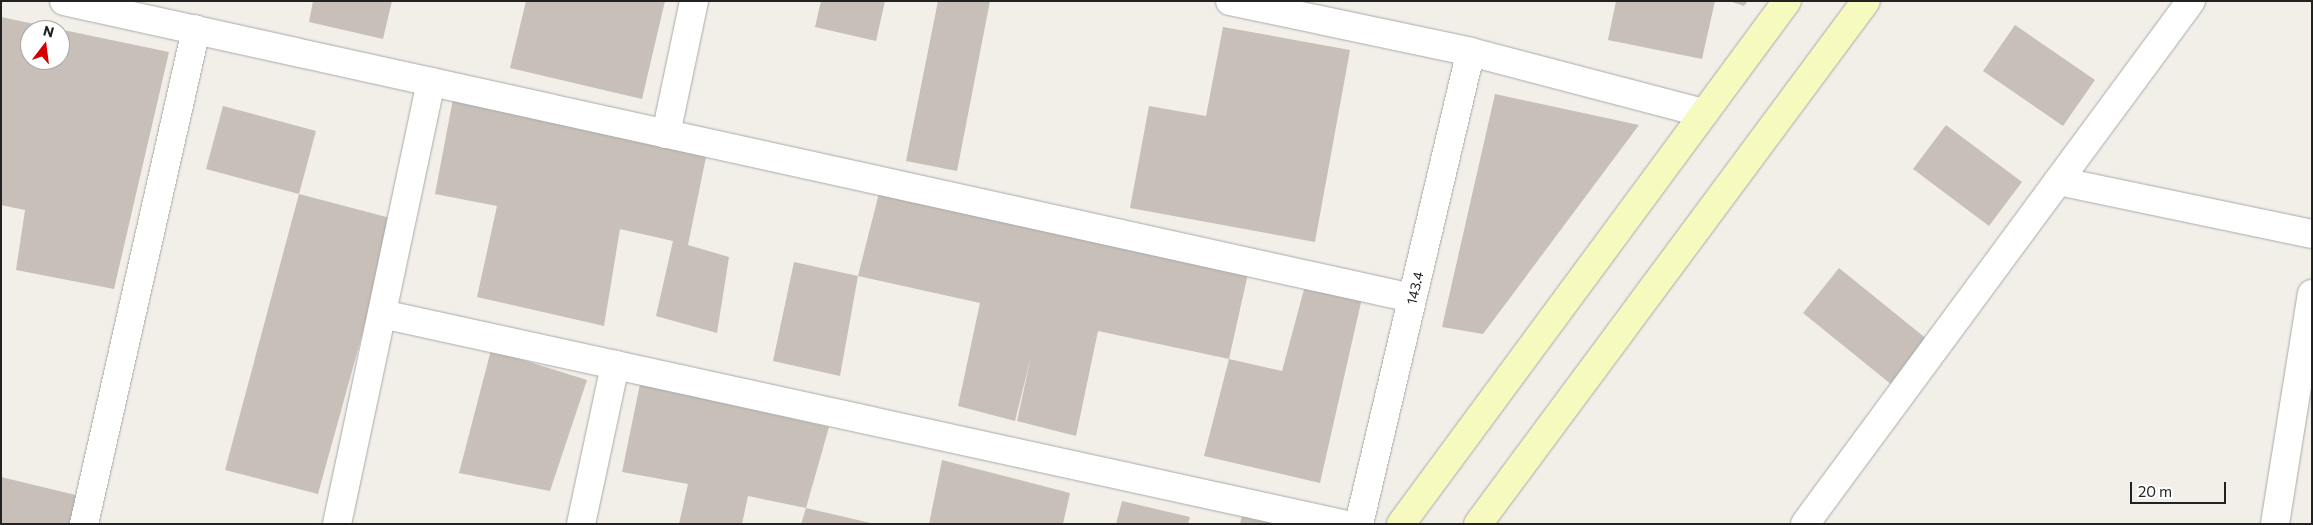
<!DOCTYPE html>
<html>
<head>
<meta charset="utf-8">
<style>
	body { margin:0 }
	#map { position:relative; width:2313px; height:525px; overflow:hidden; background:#f2efe9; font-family:Commissioner,sans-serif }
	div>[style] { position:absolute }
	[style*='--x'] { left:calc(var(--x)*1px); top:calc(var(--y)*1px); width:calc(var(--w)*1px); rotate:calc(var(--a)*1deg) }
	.building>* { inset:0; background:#c7bfb8 }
	.roads { filter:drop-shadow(0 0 1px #a9a9a9) drop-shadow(0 0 1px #a9a9a9) }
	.street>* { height:28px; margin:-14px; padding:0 14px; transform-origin:14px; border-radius:14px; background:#fff }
	.secondary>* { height:28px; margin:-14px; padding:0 14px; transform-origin:14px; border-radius:14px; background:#f7fabf }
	span { translate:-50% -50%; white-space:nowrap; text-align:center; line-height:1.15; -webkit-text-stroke:4px #fff; paint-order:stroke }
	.street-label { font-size:14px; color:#222 }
	.frame { position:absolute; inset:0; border:2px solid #222; pointer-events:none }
	.north { position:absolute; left:20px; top:20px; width:50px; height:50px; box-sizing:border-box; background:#fff; border:1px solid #a7a7a7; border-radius:50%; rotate:15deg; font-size:14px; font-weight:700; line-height:20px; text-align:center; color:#222 }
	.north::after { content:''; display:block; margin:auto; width:18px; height:22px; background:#d40000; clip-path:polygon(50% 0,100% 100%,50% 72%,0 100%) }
	.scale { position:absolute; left:2130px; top:482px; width:96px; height:22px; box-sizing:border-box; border:2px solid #222; border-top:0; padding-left:6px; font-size:15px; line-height:18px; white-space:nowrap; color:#222; -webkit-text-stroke:4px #fff; paint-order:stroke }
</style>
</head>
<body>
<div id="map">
	<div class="building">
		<i style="clip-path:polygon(313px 1px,392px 1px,383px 39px,309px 22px)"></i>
		<i style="clip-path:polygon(526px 1px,665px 1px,642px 99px,510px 68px)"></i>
		<i style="clip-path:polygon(821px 1px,885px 1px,876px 41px,815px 27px)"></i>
		<i style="clip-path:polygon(938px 1px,990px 1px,957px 171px,906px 161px)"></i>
		<i style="clip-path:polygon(1616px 1px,1715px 1px,1702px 59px,1608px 40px)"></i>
		<i style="clip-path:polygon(1729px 1px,1748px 1px,1744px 6px)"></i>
		<i style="clip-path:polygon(evenodd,1px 17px,169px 52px,114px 289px,16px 270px,25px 210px,1px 205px,1px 17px,30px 30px,60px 30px,60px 60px,30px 60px,30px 30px)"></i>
		<i style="clip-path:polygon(2015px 25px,2095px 80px,2063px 126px,1983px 71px)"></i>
		<i style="clip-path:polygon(1223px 27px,1350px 50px,1315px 242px,1130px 208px,1149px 106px,1206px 116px)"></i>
		<i style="clip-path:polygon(1495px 94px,1639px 125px,1483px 334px,1442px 327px)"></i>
		<i style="clip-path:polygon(453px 99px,707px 152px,688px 245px,729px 257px,717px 333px,656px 316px,673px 241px,620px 229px,604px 326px,477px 297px,497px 206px,435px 194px)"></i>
		<i style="clip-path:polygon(223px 106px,316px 131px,299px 194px,206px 169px)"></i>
		<i style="clip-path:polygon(1946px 125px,2022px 182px,1989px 226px,1913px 169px)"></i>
		<i style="clip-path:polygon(879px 193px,1249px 269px,1229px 359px,1282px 371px,1306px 282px,1362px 298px,1320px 483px,1204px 456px,1229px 359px,1098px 331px,1076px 436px,1017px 421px,1031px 357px,1015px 421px,958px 406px,980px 303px,858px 276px)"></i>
		<i style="clip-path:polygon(299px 194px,394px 219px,318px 494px,225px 470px)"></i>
		<i style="clip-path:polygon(794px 262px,858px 276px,840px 376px,773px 361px)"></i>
		<i style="clip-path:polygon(1839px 268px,1928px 340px,1892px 385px,1803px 313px)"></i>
		<i style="clip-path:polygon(491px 350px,587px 380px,550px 491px,459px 473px)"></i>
		<i style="clip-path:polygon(640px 384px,829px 427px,806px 508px,875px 524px,801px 524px,806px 508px,748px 496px,742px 524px,679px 524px,688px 484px,622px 472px)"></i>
		<i style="clip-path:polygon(942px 460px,1070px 493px,1063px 524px,929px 524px)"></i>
		<i style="clip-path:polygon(1px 477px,84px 497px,78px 524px,1px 524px)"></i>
		<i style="clip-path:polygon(1122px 501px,1190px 517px,1188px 524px,1116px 524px)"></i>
		<i style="clip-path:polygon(1244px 507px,1311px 524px,1240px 524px)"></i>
	</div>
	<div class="roads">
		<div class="street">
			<i style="--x:64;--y:1;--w:1380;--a:12.43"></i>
			<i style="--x:1230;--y:1;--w:246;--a:11.9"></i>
			<i style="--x:1471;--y:52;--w:241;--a:14.7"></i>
			<i style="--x:666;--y:134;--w:136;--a:-78.1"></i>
			<i style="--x:2058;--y:181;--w:259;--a:11.8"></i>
			<i style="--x:382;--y:314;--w:984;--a:12.33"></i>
			<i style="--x:84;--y:524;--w:507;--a:-77.23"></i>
			<i style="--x:337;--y:524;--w:452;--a:-78"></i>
			<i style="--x:581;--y:524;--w:163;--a:-77.9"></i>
			<i style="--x:1359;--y:524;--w:485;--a:-76.7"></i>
			<i style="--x:1805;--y:524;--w:650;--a:-53.57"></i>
			<i style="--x:2275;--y:524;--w:233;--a:-80.9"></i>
		</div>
		<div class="secondary">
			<i style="--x:1401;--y:524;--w:650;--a:-53.57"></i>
			<i style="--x:1478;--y:524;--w:651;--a:-53.43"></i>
		</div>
	</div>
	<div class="street-label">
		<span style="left:1415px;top:288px;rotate:-77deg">143.4</span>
	</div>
	<div class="frame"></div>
	<div class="north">N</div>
	<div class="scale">20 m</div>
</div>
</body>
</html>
